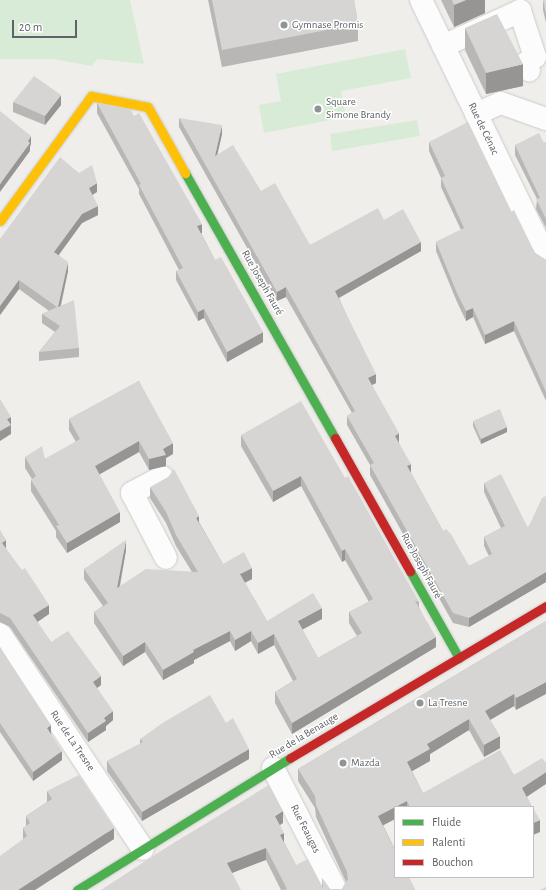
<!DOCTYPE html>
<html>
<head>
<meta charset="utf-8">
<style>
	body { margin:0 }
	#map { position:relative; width:546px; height:890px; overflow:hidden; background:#efeeea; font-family:"Alegreya Sans",sans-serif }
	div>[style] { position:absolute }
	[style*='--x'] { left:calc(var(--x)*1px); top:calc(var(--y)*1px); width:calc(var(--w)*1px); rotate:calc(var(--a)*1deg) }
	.green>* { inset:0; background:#d8ebd6 }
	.roads { filter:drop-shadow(0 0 1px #cbcccc) drop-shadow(0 0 1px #cbcccc) }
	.street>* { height:22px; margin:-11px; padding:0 11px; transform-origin:11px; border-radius:11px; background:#fdfcfc }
	.fast>* { height:9px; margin:-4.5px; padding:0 4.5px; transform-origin:4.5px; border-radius:4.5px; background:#4caf50 }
	.slow>* { height:9px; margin:-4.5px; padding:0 4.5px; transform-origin:4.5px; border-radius:4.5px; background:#ffc107 }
	.jam>* { height:9px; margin:-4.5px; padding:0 4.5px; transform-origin:4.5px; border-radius:4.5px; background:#c62828 }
	.wall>* { inset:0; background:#b8b7b5 }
	.shaded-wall>* { inset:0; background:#969594 }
	.building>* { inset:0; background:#d6d5d3 }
	.dots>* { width:11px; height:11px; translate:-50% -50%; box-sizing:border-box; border:2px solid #fff; border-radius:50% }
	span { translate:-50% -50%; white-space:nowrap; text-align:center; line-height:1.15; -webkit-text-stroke:3px #fff; paint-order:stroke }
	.poi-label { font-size:11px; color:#5f6368 }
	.left { translate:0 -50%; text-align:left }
	.street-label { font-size:11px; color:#5f6368 }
	.legend { position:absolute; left:394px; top:806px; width:140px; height:72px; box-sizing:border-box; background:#fff; border:1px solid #bfc1c3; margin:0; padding:5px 7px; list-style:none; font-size:12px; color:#5f6368 }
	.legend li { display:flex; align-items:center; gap:8px; height:20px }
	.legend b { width:20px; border:1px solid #bfc1c3 }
	.scale { position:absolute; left:12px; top:20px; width:65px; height:18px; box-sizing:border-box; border:2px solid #5f6368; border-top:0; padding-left:5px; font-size:12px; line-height:14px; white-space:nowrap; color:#5f6368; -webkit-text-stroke:3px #fff; paint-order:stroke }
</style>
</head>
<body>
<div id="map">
	<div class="green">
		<i style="clip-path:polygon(0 0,130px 0,144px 64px,97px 59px,92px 66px,53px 59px,0 59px)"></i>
		<i style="clip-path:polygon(405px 49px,411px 78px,341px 91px,346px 117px,264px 133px,259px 105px,281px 101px,276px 74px)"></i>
		<i style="clip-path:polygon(417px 120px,420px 136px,332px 151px,330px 134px)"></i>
	</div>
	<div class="roads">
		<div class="street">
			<i style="--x:421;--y:0;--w:286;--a:64.1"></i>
			<i style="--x:443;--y:46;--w:85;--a:-24.4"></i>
			<i style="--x:520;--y:11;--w:48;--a:71.9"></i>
			<i style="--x:535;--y:57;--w:11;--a:146"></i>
			<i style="--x:526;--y:63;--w:8;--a:67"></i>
			<i style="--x:476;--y:114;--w:27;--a:-24"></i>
			<i style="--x:501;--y:103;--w:48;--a:19.6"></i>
			<i style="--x:162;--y:477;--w:34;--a:152"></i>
			<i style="--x:132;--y:493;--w:73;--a:62.4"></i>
			<i style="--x:0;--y:634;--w:258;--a:56.4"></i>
			<i style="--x:273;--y:768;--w:137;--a:62.7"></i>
		</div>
		<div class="fast">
			<i style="--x:185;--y:173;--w:305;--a:60.5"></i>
			<i style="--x:410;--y:571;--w:100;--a:60.6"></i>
			<i style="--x:77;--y:890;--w:251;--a:-31.8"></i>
		</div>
		<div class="slow">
			<i style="--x:0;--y:221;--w:155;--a:-53.9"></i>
			<i style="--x:91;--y:96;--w:58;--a:10.9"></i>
			<i style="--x:148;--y:107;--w:76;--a:60.7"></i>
		</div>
		<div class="jam">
			<i style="--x:335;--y:438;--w:153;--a:60.6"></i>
			<i style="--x:290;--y:758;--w:298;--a:-30.7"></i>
		</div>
	</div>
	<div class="wall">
		<i style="clip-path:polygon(208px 0,354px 0,358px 24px,358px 41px,222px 67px)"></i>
		<i style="clip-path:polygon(441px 0,485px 0,485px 13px,454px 27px)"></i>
		<i style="clip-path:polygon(543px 0,546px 1px,546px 23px,543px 10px)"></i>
		<i style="clip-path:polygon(465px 28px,523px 86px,486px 94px,465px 50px)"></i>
		<i style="clip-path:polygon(13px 102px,61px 105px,45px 125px,13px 112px)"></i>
		<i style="clip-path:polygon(97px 103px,134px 116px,202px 233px,201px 233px,215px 260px,263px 342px,227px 362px,204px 318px,198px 321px,176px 280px,176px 271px,179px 270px,139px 194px,139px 189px,97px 113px)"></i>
		<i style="clip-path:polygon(179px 118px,222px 134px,217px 154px,261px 191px,310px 245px,384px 220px,421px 251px,339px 298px,376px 383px,372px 385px,399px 442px,399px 443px,411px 473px,443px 531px,469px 566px,489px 556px,484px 546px,484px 537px,501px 528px,484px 492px,484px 483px,528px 528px,546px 496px,546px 582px,469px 627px,453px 623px,370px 475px,370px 465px,347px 425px,347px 416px,352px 413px,286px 297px,277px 301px,179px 127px)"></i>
		<i style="clip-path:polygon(429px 142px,511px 212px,535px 253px,546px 260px,546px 401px,514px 331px,485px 344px,473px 317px,466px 321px,457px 302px,436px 251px,436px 242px,461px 230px,441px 187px,441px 178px,429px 151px)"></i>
		<i style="clip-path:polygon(546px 142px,546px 228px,536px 209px,537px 199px,515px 155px,515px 145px,544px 143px)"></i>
		<i style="clip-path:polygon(97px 192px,92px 195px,98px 215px,82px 223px,59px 255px,68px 271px,61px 306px,79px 348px,79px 357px,39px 361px,39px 352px,55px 332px,42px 323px,42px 314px,49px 311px,19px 289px,0 315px,0 239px)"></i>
		<i style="clip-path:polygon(139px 381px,173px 454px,166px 458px,166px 466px,149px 470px,139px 452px,99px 474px,120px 522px,67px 553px,56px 537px,56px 531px,31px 491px,31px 480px,32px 479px,25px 468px,25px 457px,45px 459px,76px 442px,69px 430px,69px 419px)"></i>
		<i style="clip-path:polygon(473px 421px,507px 432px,481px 444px,473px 426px)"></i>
		<i style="clip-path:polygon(241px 435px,345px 478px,419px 602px,419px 607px,436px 647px,292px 734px,275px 703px,275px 692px,293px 681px,274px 645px,258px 654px,251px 641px,235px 651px,230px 641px,194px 660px,194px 663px,163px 680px,145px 652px,123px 666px,94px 623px,94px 612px,103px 606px,84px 579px,84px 569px,126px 550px,120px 587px,192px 572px,176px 546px,166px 523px,150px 498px,150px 487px,199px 522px,223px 564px,252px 579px,245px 583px,267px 621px,322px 619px,302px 629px,318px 658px,357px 636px,349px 623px,349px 612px,369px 602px,345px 560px,342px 562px,301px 486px,273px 502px,241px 446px)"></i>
		<i style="clip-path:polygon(0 530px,6px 549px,49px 614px,37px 622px,51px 642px,101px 685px,97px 688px,113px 720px,106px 726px,106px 730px,88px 742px,10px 627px,0 622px)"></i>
		<i style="clip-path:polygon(546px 621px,516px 710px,514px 706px,490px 720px,500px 748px,484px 757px,469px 730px,430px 754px,430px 761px,412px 771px,423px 793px,514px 775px,544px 760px,527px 797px,532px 807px,395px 807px,395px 819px,383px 825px,415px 890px,281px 890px,266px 860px,101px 890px,283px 823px,280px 825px,284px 842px,296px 865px,322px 886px,322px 878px,330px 889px,342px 889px,346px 882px,316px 817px,315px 808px,298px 781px,298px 769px)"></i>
		<i style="clip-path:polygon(0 647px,51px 734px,62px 760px,33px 781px,0 732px)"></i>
		<i style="clip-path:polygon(226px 723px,249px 759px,142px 821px,107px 771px,107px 761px,140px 744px,140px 739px)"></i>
		<i style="clip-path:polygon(47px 791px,114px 839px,35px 890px,0 890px,23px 840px,23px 828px,26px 826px,26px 816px,47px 802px)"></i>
	</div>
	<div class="shaded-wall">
		<i style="clip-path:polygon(466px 0,485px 0,485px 13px,454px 27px,454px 5px)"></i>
		<i style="clip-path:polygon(523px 64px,523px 86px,486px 94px,486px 73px)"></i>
		<i style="clip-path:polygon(61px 95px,61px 105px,45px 125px,45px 116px)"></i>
		<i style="clip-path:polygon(222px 125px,222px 134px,215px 165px,215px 156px)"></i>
		<i style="clip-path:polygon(31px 136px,31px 144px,30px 147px,30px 151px,0 192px,0 184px)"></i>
		<i style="clip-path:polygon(97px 183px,97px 192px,89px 197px,89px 188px)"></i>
		<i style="clip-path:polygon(98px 206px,98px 215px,82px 223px,54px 261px,54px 252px,82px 214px)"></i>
		<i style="clip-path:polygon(202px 224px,202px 233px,197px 236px,197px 226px)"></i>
		<i style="clip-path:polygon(421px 242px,421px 251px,335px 300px,335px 291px)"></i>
		<i style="clip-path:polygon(68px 262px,68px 271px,58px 316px,58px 307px)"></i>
		<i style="clip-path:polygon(19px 280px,19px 289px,0 315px,0 306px)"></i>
		<i style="clip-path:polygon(286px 287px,286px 297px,277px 301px,277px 292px)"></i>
		<i style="clip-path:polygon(473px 308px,473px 317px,466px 321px,466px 311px)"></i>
		<i style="clip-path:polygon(204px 309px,204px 318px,198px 321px,198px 312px)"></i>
		<i style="clip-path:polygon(514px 321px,514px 331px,485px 344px,485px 335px)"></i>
		<i style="clip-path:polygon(263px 332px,263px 342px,227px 362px,227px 352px)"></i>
		<i style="clip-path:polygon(376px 374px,376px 383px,368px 387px,368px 378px)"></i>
		<i style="clip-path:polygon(11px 417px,11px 434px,0 441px,0 431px,7px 419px)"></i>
		<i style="clip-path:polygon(507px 427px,507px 432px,481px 444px,481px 439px)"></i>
		<i style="clip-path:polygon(399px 433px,399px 442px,395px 445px,395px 436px)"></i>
		<i style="clip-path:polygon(139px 441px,139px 452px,95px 477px,95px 466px)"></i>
		<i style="clip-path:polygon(173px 443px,173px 454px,166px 458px,166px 466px,149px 470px,149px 459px,163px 449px)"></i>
		<i style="clip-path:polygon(411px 464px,411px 473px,407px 466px)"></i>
		<i style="clip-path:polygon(301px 476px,301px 486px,273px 502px,273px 491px)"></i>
		<i style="clip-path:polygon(120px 512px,120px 522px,67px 553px,67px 543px)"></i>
		<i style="clip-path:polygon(199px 516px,199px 527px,196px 518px)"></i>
		<i style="clip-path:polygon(6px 540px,6px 549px,2px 543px)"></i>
		<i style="clip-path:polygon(126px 540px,126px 550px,117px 599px,117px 588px)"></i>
		<i style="clip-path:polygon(345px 549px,345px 560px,342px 562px,342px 551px)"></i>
		<i style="clip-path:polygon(252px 568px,252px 579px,240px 585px,240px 574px)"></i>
		<i style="clip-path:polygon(546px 572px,546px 582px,469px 627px,469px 618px)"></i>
		<i style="clip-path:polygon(49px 605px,49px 614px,33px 625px,33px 615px)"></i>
		<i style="clip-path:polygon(322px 608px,322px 619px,298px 632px,298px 621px)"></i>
		<i style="clip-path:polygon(230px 631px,230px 641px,194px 660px,194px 663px,163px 680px,163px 670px,193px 650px)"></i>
		<i style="clip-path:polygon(251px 631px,251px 641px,235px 651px,235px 640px)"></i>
		<i style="clip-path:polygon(274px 634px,274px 645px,258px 654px,258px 643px)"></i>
		<i style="clip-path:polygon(436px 637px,436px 647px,292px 734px,292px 723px)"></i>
		<i style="clip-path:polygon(145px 642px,145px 652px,123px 666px,123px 656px)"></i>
		<i style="clip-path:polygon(101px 676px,101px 685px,93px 691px,93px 682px)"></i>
		<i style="clip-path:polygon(546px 682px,546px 694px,516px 710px,516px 698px)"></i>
		<i style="clip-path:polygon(514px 694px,514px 706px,485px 723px,485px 711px)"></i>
		<i style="clip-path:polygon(113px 711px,113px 720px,106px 726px,106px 730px,88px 742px,88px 733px,104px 718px)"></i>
		<i style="clip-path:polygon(469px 719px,469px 730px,430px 754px,430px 761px,407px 774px,407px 762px,427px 744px)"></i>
		<i style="clip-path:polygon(51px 725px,51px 734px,47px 737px,47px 728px)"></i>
		<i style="clip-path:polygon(500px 736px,500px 748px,484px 757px,484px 745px)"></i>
		<i style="clip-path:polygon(249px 749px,249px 759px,142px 821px,142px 812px)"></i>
		<i style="clip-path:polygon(62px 751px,62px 760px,33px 781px,33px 772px)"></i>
		<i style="clip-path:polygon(546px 772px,546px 784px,522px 800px,522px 788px)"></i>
		<i style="clip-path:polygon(407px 801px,407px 807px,395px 807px)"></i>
		<i style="clip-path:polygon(395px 807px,395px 819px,378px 828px,378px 816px)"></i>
		<i style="clip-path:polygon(283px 811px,283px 823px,275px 828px,275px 816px)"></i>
		<i style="clip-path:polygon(540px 820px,540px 832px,533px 835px,533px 823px)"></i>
		<i style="clip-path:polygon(114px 828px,114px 839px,35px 890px,18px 890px)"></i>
		<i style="clip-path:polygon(284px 833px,284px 845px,280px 835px)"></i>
		<i style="clip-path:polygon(266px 848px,266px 860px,227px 875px,227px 863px)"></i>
	</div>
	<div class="building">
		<i style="clip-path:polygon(212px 0,354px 0,358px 24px,222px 50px)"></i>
		<i style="clip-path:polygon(452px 0,466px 0,454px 5px)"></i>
		<i style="clip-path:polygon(543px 0,546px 1px,546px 14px)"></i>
		<i style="clip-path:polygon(497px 14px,523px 64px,486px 73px,465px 28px)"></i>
		<i style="clip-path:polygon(34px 76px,61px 95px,45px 116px,13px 102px)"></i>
		<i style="clip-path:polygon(97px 103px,130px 109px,134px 116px,139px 113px,202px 224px,197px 226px,215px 260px,221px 257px,263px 332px,227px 352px,204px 309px,198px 312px,176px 271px,183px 268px,139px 185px,141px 184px)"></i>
		<i style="clip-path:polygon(0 111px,31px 136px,28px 141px,30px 143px,0 184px)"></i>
		<i style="clip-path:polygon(179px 118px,222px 125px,215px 156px,233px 145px,261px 191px,275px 183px,310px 245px,378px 208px,384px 220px,403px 209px,421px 242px,335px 291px,376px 374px,368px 378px,399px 433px,395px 436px,411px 464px,407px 466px,443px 531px,446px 529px,451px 534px,469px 566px,492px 554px,484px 537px,505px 526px,484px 483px,501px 474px,528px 528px,542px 498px,546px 496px,546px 572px,469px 618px,453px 613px,370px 465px,374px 463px,347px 416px,355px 411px,286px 287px,277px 292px)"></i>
		<i style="clip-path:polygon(468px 122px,511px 212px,514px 210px,535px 253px,546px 260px,546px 392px,514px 321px,485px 335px,473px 308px,466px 311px,457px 293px,436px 242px,464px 228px,441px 178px,445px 176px,429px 142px)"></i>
		<i style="clip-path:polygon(539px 133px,544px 143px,546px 142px,546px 219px,536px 199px,540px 198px,515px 145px)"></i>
		<i style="clip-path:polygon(60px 157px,79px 173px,92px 165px,97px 183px,89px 188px,98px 206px,82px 214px,54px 252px,68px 262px,58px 307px,74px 300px,79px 348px,39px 352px,60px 326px,42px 314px,57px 307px,19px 280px,0 306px,0 239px)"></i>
		<i style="clip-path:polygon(139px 381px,173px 443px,163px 449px,166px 455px,149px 459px,139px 441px,95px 466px,120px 512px,67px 543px,56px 526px,59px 525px,31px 480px,36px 476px,25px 457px,42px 446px,45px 459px,80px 439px,69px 419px)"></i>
		<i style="clip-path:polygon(0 399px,11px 417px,7px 419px,11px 425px,0 431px)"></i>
		<i style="clip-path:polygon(301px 401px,345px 478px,348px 476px,419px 602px,415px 601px,436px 637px,292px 723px,275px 692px,297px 679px,274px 634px,258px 643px,251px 631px,235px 640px,230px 631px,193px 650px,194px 652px,163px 670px,145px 642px,123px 656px,94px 612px,108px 603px,84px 569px,126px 540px,117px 588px,146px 569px,198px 572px,176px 535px,166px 512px,150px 487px,168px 477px,174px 469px,199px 516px,196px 518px,223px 564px,244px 552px,252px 568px,240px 574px,267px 621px,313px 593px,322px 608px,298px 621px,318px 658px,362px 633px,349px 612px,373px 599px,345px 549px,342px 551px,301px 476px,273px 491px,241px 435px)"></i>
		<i style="clip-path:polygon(500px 409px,507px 427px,481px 439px,473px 421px)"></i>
		<i style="clip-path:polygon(0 530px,6px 540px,2px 543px,22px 570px,25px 568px,49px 605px,33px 615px,51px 642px,68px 631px,101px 676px,93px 682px,113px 711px,104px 718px,106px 721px,88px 733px,10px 618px,0 613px)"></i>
		<i style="clip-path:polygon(546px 621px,546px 682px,516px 698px,514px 694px,485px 711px,500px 736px,484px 745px,469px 719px,427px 744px,430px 749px,407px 762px,423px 793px,500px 750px,514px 775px,542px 758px,546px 763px,546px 772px,522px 788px,532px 807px,410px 807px,407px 801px,378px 816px,395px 850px,395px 877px,409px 877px,415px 890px,284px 890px,287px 889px,266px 848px,227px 863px,241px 890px,101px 890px,167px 847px,269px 785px,283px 811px,275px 816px,284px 833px,280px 835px,296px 865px,308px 859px,323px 888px,322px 878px,330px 889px,342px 889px,348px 879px,347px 872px,316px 805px,315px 796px,298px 769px)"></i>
		<i style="clip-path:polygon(0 647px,51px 725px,47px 728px,62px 751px,33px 772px,0 723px)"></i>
		<i style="clip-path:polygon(210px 695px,226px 723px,233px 718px,249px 749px,142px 812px,107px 761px,143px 742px,140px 739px,164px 722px)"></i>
		<i style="clip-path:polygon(79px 775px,114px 828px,18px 890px,0 890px,0 856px,27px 836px,23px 828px,30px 823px,26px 816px,52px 799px,47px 791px)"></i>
		<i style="clip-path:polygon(533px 808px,540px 820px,533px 823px)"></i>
		<i style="clip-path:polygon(546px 887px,546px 890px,540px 890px)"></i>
	</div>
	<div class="dots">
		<i style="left:284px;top:25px;background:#919496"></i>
		<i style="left:318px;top:109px;background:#919496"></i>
		<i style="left:420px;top:703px;background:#919496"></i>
		<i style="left:343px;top:763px;background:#919496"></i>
	</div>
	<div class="poi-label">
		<span class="left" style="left:292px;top:25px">Gymnase Promis</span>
		<span class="left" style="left:326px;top:109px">Square<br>Simone Brandy</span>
		<span class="left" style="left:428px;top:703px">La Tresne</span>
		<span class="left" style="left:351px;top:763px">Mazda</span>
	</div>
	<div class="street-label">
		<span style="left:483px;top:129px;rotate:64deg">Rue de Cénac</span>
		<span style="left:262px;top:283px;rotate:60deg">Rue Joseph Fauré</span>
		<span style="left:421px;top:566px;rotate:61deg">Rue Joseph Fauré</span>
		<span style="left:304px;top:736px;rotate:-31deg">Rue de la Benauge</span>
		<span style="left:72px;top:741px;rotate:56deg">Rue de La Tresne</span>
		<span style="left:305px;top:829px;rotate:63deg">Rue Feaugas</span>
	</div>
	<ul class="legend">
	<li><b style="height:5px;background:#4caf50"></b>Fluide</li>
	<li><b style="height:5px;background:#ffc107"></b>Ralenti</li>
	<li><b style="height:5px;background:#c62828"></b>Bouchon</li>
	</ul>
	<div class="scale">20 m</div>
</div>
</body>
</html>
